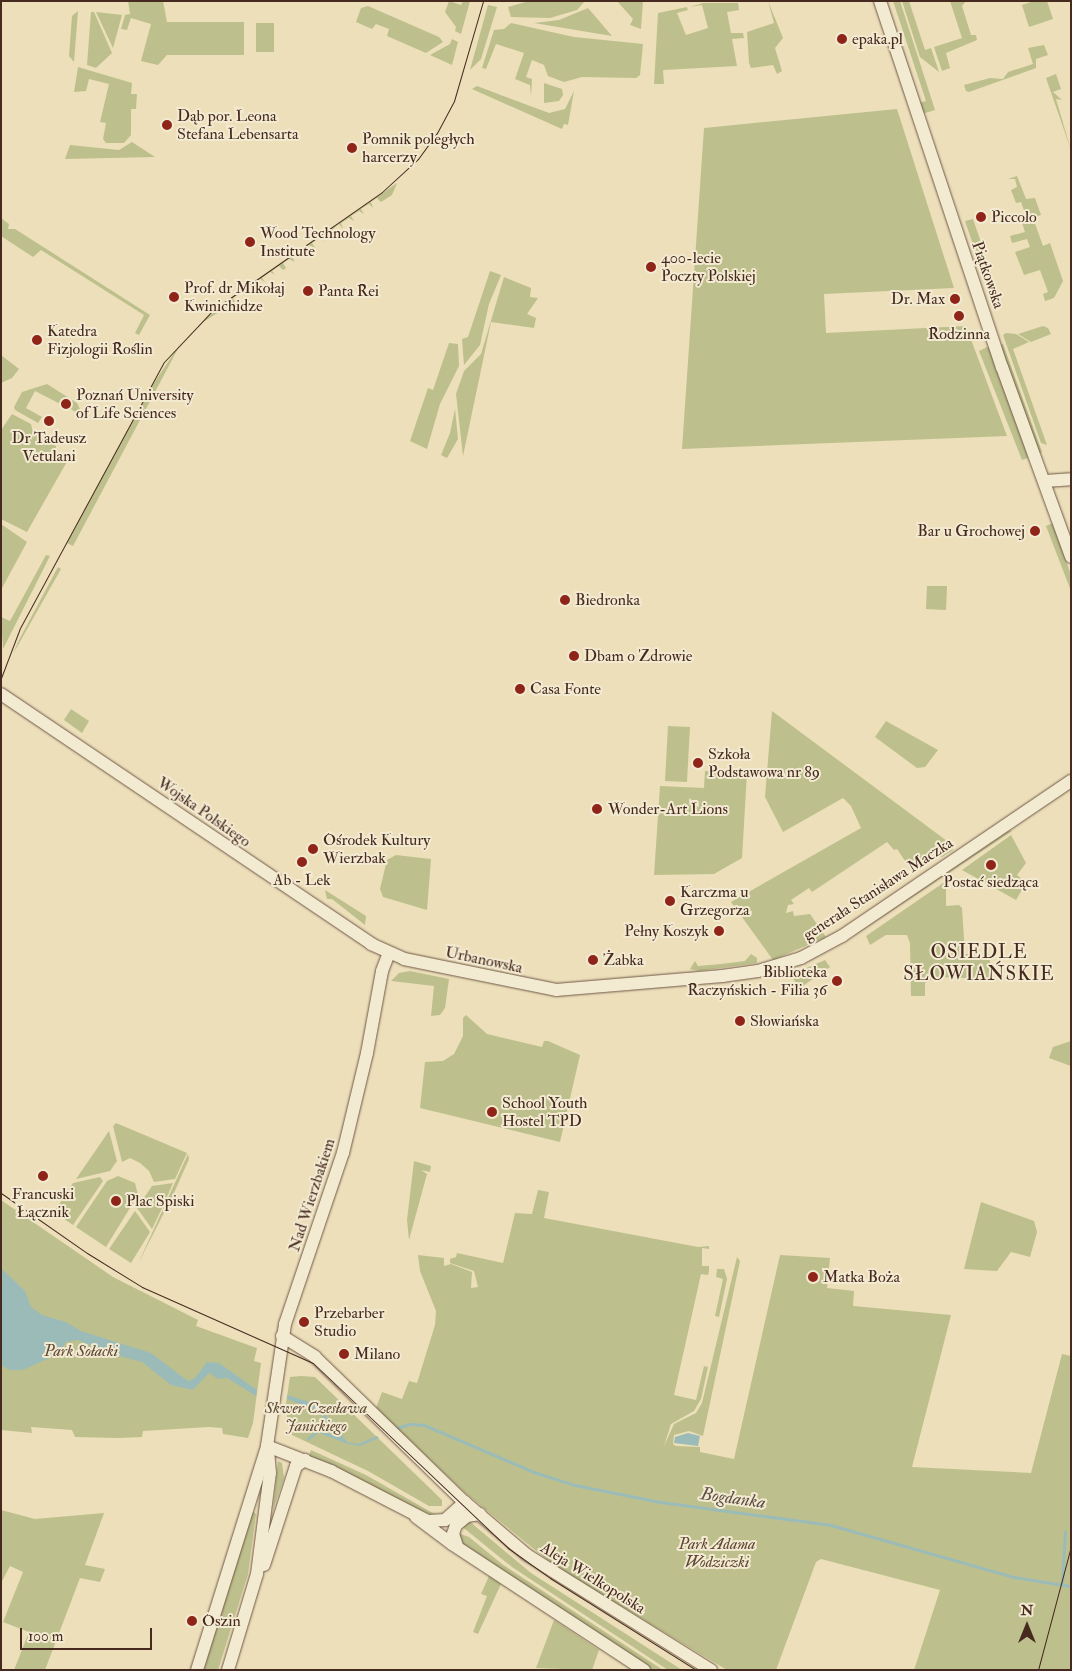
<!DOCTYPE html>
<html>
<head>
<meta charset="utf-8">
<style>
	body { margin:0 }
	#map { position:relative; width:1072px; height:1671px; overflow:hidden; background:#ecdfba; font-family:"IM FELL Double Pica",serif }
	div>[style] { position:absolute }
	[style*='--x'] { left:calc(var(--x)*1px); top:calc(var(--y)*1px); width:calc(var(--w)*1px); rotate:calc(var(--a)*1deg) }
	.green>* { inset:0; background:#bdc08c }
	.water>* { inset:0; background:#9bbbb8 }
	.stream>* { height:2.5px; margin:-1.25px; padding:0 1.25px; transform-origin:1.25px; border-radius:1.25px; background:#9bbbb8 }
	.roads { filter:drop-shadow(0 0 1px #705746) drop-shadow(0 0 1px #705746) }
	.tertiary>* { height:12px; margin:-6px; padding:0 6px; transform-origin:6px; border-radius:6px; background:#f3ead2 }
	.tram>* { height:1px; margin:-0.5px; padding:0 0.5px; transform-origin:0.5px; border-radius:0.5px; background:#472a1f }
	.dots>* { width:14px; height:14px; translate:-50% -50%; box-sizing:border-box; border:2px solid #f3ead2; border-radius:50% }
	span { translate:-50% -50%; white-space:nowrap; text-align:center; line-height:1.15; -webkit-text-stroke:4px #f3ead2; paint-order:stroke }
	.poi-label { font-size:16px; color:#472a1f }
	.left { translate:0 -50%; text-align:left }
	.right { translate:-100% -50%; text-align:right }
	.street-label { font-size:16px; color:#472a1f }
	.park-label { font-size:16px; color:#5f4835; font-style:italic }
	.water-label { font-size:18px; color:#5c4e45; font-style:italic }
	.quarter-label { font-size:19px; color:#472a1f; letter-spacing:1px }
	.frame { position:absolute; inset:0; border:2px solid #472a1f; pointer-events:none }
	.north { position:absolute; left:1002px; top:1601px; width:50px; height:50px; -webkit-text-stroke:4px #f3ead2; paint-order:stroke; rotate:0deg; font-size:14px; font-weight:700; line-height:20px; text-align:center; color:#472a1f }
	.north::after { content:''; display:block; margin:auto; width:18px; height:22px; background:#472a1f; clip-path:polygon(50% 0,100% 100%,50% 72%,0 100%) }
	.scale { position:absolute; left:20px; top:1628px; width:132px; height:22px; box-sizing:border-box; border:2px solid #472a1f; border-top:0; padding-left:6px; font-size:15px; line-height:18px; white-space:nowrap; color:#472a1f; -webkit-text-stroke:4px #f3ead2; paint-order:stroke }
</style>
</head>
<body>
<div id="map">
	<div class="green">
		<i style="clip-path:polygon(128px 1px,163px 1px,167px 22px,244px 22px,244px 55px,167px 55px,158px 65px,141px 61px,151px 24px,131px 18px,127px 30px,121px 29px,125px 15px,130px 14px)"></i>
		<i style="clip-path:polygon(449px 1px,461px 5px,463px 1px,470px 1px,461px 34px,455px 31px,456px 27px,445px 12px)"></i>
		<i style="clip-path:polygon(529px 1px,585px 1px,577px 10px,550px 18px,511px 17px,508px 7px)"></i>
		<i style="clip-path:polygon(617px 1px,643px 1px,641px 29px,630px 25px,633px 19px)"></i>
		<i style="clip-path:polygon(768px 1px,783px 38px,775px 48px,782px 71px,777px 74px,773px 65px,751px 68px,749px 63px,747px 32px,774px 23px)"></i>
		<i style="clip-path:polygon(893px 1px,900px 1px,935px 110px,922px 114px,919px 103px,926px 101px)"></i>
		<i style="clip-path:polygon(902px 1px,909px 1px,925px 50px,931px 48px,939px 72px,920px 57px)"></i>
		<i style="clip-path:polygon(950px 1px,966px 1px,962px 6px,971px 35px,976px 35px,977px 40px,946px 53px,950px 68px,942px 71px,934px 47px,962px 38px)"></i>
		<i style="clip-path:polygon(1034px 1px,1047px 1px,1053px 19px,1029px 27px,1022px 5px)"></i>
		<i style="clip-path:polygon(703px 3px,738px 3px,739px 10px,727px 12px,731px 33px,743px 33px,744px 38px,732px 39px,737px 66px,663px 70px,664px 84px,654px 84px,658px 13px,687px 7px,688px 10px,677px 13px,686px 35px,708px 28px,702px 5px,690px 7px)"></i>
		<i style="clip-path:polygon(488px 5px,497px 7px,481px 59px,470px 70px)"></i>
		<i style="clip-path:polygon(368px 6px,439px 37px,443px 42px,426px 53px,387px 36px,389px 29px,376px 24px,372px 29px,356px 22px,361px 8px)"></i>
		<i style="clip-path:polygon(588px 8px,612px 36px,534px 23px,559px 20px)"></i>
		<i style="clip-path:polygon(78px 11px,74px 62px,69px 56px,72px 16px)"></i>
		<i style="clip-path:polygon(91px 12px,94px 12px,112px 53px,96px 68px,87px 65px)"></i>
		<i style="clip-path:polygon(96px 12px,122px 15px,113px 48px)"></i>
		<i style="clip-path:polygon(256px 23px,274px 23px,274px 52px,256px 52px)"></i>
		<i style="clip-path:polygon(511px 23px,574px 37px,643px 44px,640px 75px,636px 78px,582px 77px,564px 82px,548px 76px,544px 65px,532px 60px,526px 77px,532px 79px,531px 96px,530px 85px,515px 79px,524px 53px,496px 44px,486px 69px,482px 68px,494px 30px,504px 29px)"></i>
		<i style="clip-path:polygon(452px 39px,458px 42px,452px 65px,430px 55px,450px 44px)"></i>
		<i style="clip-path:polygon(1044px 45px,1048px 55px,1036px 59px,1036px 68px,969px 92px,966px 91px,964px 85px,990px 78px,1003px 79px,1008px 72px,1033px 64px,1028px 48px)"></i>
		<i style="clip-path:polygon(78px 67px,132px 83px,131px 94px,137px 94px,136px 109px,131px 109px,131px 135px,124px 143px,106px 143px,103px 139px,106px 123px,100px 122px,109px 84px,89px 79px,86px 91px,74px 92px)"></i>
		<i style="clip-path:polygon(1056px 74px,1061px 89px,1053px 92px,1062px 100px,1056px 99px,1071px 150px,1046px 78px)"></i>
		<i style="clip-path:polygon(544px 83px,562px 89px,563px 95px,559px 101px,544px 103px)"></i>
		<i style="clip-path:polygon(477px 86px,549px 113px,565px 109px,574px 91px,568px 125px,564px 124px,562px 129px,472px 89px)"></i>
		<i style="clip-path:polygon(897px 109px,954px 288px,824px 294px,826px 333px,966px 326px,1007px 436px,682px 449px,704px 128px)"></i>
		<i style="clip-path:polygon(132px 142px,155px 157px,65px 159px,70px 145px,119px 150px)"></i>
		<i style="clip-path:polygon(1017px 176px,1026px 199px,1035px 198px,1041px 215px,1033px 218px,1043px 246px,1050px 243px,1063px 281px,1054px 298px,1045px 301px,1043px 294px,1048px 292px,1040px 270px,1024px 275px,1015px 252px,1030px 247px,1027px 239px,1012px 243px,1010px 236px,1025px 232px,1022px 223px,1028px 221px,1021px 202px,1016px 203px,1011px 190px,1017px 187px,1015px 179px,1008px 179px)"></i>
		<i style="clip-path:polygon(397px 183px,392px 195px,381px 202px,377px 198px,371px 202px,373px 208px,369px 204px,361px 209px,364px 214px,359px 211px,351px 216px,354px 221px,349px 218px,341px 223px,343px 229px,339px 224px,332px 230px,335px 234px,329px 231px,321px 237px,324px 241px,319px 238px,312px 243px,315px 248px,309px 245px,301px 250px,304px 255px,299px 252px,292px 257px,295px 262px,289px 259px,283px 263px,286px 268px,283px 270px,279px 266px,272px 271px,275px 275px,270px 272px,262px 278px,265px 282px,260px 279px,252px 284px,255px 289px,250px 286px,243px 291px,246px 295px,240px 293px,233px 298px,235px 302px,200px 324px,232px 297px)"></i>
		<i style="clip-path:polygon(1px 218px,9px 224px,8px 229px,15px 229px,150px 315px,139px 335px,135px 333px,144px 315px,41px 250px,33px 257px,1px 236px)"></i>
		<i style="clip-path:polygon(973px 219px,985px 254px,977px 256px,965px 221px)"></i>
		<i style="clip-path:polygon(987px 260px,1001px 302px,993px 305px,979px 263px)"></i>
		<i style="clip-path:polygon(490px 271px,501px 275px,489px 304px,480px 345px,464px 365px,462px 339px,468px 337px)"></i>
		<i style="clip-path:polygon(504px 277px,531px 288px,530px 297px,538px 298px,527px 314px,536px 318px,534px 328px,491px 322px,463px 456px,456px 394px,464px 371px,481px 354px)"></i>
		<i style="clip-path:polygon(1043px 326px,1048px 328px,1051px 334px,1031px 342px,1018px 334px)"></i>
		<i style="clip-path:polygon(1006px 333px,1016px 334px,1029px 342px,1013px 349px,1047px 445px,1041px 443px,1003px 335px)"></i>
		<i style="clip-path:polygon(181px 343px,73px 546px,67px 543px,149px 390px)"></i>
		<i style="clip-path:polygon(449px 343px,458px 344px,459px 366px,440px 404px,427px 449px,410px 441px,428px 388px,433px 390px)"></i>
		<i style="clip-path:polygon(1003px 344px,1042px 452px,1039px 454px,1000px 345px)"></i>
		<i style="clip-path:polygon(987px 347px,991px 348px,1027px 453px,1028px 458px,1022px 460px,979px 351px)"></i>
		<i style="clip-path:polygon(1px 355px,19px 369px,12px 378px,1px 383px)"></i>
		<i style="clip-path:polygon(47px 384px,77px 403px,80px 409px,78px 413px,35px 391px,26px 408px,42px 417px,38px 423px,15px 410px,14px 407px,22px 392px)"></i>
		<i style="clip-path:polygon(455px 409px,458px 439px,447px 458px,441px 455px,450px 433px)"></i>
		<i style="clip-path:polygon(12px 414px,31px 424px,33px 433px,56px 446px,56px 453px,69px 458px,27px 532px,1px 519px,1px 430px)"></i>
		<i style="clip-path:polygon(1053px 523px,1071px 575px,1071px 591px,1046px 526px)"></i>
		<i style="clip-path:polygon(1px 524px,27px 542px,1px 590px)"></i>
		<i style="clip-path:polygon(46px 555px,50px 556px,3px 649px,1px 617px,10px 621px)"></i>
		<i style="clip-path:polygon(58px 567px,61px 569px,13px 654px,18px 642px)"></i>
		<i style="clip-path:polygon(927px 586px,947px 586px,946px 610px,926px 609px)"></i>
		<i style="clip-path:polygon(71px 709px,89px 721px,82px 733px,64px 720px)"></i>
		<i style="clip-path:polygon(772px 711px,947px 841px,953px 850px,942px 857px,932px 856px,912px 871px,897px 849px,894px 850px,887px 842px,812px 892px,809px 888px,791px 900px,794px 904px,788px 905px,786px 913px,793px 911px,794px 916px,810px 914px,826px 937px,773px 960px,731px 902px,861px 828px,851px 806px,843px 798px,783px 832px,765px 797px)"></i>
		<i style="clip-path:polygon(886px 721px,938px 750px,925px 767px,917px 768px,875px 737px)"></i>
		<i style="clip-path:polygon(668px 726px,690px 727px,687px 782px,665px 781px)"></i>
		<i style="clip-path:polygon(705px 771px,747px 773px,742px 858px,714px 874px,654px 875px,660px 786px,704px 788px)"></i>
		<i style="clip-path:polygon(1008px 831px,1012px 831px,854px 936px,855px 935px)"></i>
		<i style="clip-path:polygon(1011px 835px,1026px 863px,1017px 875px,1026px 883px,1016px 900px,962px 870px)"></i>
		<i style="clip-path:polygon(396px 855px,431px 859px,427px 910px,383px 897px,380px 889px,387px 860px)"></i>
		<i style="clip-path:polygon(946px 881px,946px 906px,959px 905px,962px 908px,965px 954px,989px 953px,992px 979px,936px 977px,925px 983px,925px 996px,911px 996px,910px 943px,907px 935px,886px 935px,870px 945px,866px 936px)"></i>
		<i style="clip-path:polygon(325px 890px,366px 916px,365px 925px,332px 899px,327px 899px)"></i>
		<i style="clip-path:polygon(751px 954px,757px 958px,757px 963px,699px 971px,690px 969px,695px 961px,698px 966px,721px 964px,745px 961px)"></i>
		<i style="clip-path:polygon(825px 960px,830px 967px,800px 988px,790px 975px)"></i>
		<i style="clip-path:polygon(410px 971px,449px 979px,445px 1008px,440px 1015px,431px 1016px,434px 986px,391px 981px,399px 973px)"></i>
		<i style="clip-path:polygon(466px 1015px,487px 1034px,542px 1047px,544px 1041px,548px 1041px,580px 1055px,560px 1142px,420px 1108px,425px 1062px,443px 1061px,454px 1054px,463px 1036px,463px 1018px)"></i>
		<i style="clip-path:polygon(1071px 1041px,1071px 1066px,1049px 1058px,1053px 1047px)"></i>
		<i style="clip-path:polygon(116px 1123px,187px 1153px,175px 1179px,154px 1182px,149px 1171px,140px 1163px,130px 1158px,122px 1162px,113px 1126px)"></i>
		<i style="clip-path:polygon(109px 1131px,117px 1161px,110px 1171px,76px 1179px)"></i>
		<i style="clip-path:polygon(188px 1154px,189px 1159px,174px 1193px,138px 1264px)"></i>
		<i style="clip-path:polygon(414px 1161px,431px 1166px,430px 1172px,421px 1170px,427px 1174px,409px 1240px,407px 1220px)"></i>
		<i style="clip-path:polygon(118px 1176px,135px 1183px,138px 1195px,106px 1247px,76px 1227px,107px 1181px)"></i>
		<i style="clip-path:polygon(100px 1177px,103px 1181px,73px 1225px,54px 1212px,73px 1183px)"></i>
		<i style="clip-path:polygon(173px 1183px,163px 1206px,152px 1229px,137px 1208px,152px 1186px)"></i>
		<i style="clip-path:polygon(538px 1190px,549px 1192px,544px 1218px,698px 1247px,709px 1246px,709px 1249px,702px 1248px,702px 1266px,709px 1266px,709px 1271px,708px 1275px,701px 1274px,674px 1395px,696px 1400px,704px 1366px,708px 1367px,701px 1399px,694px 1411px,671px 1424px,664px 1446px,674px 1424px,696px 1413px,702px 1403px,737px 1257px,740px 1261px,703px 1436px,689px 1431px,674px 1435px,673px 1444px,676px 1446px,700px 1447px,700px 1452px,734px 1459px,780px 1255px,830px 1258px,827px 1288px,854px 1291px,853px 1306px,951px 1315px,912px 1467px,1031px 1473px,1062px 1354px,1071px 1356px,1071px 1670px,914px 1670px,940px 1590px,821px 1559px,816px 1562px,776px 1670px,727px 1670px,556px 1567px,462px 1490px,376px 1408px,382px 1392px,402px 1399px,409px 1381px,417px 1383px,435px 1325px,436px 1311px,420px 1271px,418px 1255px,444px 1258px,444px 1266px,451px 1264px,472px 1272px,471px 1288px,478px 1287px,474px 1271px,450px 1263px,450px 1259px,456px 1257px,457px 1253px,503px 1263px,515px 1213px,532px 1214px)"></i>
		<i style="clip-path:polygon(1px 1200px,113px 1277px,198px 1320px,196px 1326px,257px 1348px,254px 1361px,261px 1363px,253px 1423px,248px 1438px,223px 1434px,222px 1428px,209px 1427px,143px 1431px,142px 1437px,118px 1438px,75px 1437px,72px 1430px,31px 1427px,32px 1433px,1px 1430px)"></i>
		<i style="clip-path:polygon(981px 1202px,1034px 1221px,1037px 1232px,1030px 1257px,1011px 1252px,997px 1271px,964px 1269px)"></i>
		<i style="clip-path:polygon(135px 1211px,150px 1232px,131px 1263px,109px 1249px)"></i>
		<i style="clip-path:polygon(717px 1269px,724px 1269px,727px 1279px,719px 1317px,715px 1316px,723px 1279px,716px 1277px)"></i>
		<i style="clip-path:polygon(301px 1376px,315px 1377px,442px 1500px,442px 1506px,429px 1506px,368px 1471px,292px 1435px,288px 1427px,286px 1403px,290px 1377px)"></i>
		<i style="clip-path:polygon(311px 1450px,366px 1475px,438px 1516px,433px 1516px,309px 1456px)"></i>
		<i style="clip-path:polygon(278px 1461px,282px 1463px,284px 1478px,273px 1510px)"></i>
		<i style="clip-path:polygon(1px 1510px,35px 1519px,104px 1513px,85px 1565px,105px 1569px,100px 1582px,80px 1578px,45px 1670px,14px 1670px,29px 1632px,3px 1622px,23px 1572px,10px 1566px,1px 1583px)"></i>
		<i style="clip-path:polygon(252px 1511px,256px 1514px,248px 1574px,218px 1670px,201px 1670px)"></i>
		<i style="clip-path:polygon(469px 1521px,531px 1573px,682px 1670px,668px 1670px,512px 1567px,460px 1525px)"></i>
		<i style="clip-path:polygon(455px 1532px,469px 1537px,502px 1564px,663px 1670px,651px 1670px,458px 1541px)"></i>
		<i style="clip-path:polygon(489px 1576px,501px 1584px,478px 1634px,473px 1632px,487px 1596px,481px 1594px)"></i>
		<i style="clip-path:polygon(554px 1620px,599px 1650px,592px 1670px,536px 1668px)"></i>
	</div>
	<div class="water">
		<i style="clip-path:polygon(1px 1268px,25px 1291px,31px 1307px,42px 1315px,66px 1322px,81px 1331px,151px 1353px,188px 1381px,195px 1378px,207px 1362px,219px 1363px,257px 1390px,256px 1396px,227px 1378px,218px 1379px,209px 1373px,193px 1390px,171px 1385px,142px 1362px,108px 1353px,78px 1340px,66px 1342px,58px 1354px,23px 1370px,9px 1370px,1px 1365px)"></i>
		<i style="clip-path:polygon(287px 1395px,316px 1404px,347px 1442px,358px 1444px,377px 1436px,379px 1438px,360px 1446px,344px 1443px,318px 1411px,287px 1399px)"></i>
		<i style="clip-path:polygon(688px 1433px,700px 1436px,698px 1446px,674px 1443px,675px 1437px)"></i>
	</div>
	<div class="stream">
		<i style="--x:397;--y:1428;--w:13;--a:-18"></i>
		<i style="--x:409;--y:1424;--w:15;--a:4"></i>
		<i style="--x:424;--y:1425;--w:120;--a:23.1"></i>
		<i style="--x:534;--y:1472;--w:43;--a:17.6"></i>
		<i style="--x:575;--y:1485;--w:88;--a:11.2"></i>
		<i style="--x:661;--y:1502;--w:172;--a:7.7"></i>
		<i style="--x:831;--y:1525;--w:190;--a:15.9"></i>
		<i style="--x:1014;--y:1577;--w:58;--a:9"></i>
		<i style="--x:308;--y:1439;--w:11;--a:-41"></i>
		<i style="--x:316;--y:1432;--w:6;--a:0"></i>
		<i style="--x:322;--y:1432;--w:22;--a:21"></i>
		<i style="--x:1062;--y:1585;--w:53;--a:-86.8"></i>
	</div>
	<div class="roads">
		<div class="tertiary">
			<i style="--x:880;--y:1;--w:386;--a:71.6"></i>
			<i style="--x:1002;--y:367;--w:202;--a:70"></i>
			<i style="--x:1045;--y:481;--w:26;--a:-4"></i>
			<i style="--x:1;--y:694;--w:447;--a:34"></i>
			<i style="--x:371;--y:944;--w:36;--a:24"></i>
			<i style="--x:404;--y:959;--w:155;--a:11.5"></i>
			<i style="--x:556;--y:990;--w:167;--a:-4.8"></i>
			<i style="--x:722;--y:976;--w:36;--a:-8"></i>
			<i style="--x:758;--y:971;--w:45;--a:-16.8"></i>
			<i style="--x:801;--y:958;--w:47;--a:-28.2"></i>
			<i style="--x:842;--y:936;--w:277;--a:-34.1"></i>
			<i style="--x:282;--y:1336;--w:39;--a:32"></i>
			<i style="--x:315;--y:1357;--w:202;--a:44.2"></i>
			<i style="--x:460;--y:1498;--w:88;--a:40.4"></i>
			<i style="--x:527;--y:1555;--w:217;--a:32"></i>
			<i style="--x:267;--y:1446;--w:69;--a:21.3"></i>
			<i style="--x:331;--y:1471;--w:109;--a:27.3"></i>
			<i style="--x:428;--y:1521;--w:17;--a:-3"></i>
			<i style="--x:445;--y:1520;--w:27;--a:-42"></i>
			<i style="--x:416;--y:1517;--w:45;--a:36.9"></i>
			<i style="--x:452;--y:1544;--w:230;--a:33.3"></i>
			<i style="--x:457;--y:1546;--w:13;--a:-108"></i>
			<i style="--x:453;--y:1534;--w:9;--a:-72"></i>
			<i style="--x:456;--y:1525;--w:14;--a:-39"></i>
			<i style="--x:467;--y:1516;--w:13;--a:-9"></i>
			<i style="--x:264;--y:1565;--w:104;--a:-72.1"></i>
			<i style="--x:296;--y:1466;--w:11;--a:-34"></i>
			<i style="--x:197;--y:1670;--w:235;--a:-72.6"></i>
			<i style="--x:267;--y:1446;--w:123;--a:-81.6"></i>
			<i style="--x:285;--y:1324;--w:181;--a:-71.3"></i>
			<i style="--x:343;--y:1153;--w:103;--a:-76.5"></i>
			<i style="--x:367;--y:1053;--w:83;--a:-79.6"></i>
			<i style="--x:382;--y:971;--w:19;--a:-69"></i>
			<i style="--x:228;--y:1670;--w:100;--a:-73.2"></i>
			<i style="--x:257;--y:1574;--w:102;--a:-82.7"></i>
			<i style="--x:270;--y:1473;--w:22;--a:-95"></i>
		</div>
	</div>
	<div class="tram">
		<i style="--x:1;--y:678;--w:53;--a:-69.2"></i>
		<i style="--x:20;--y:628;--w:302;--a:-61.6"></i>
		<i style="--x:164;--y:362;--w:71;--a:-46.7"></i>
		<i style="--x:213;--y:310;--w:206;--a:-34.9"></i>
		<i style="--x:382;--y:192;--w:49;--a:-42.5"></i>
		<i style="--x:418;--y:159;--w:32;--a:-54"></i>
		<i style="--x:437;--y:133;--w:36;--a:-62"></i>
		<i style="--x:454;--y:101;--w:104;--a:-73.8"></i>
		<i style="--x:1;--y:1193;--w:105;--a:34.9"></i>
		<i style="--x:87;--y:1253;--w:65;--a:31.7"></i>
		<i style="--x:142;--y:1287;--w:187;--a:24"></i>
		<i style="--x:313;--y:1363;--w:269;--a:43.5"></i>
		<i style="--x:508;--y:1548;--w:52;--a:35.5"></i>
		<i style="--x:550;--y:1578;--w:173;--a:32.2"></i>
		<i style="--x:1038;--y:1670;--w:128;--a:-75.1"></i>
	</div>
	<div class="dots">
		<i style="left:842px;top:39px;background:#8f2418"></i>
		<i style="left:167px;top:125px;background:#8f2418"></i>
		<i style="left:352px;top:148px;background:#8f2418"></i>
		<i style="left:981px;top:217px;background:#8f2418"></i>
		<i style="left:250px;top:242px;background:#8f2418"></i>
		<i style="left:651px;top:267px;background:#8f2418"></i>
		<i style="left:308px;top:291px;background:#8f2418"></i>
		<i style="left:174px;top:297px;background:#8f2418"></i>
		<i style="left:955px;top:299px;background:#8f2418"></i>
		<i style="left:959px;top:316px;background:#8f2418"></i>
		<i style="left:37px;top:340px;background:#8f2418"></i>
		<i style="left:66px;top:404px;background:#8f2418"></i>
		<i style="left:49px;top:421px;background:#8f2418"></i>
		<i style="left:1035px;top:531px;background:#8f2418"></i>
		<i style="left:565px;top:600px;background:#8f2418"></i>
		<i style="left:574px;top:656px;background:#8f2418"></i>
		<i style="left:520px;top:689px;background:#8f2418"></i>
		<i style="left:698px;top:763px;background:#8f2418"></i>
		<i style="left:597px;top:809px;background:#8f2418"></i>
		<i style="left:313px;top:849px;background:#8f2418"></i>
		<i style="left:302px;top:862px;background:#8f2418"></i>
		<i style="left:991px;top:865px;background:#8f2418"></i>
		<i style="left:670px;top:901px;background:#8f2418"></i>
		<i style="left:719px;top:931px;background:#8f2418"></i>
		<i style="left:593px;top:960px;background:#8f2418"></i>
		<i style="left:837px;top:981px;background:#8f2418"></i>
		<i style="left:740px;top:1021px;background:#8f2418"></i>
		<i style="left:492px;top:1112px;background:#8f2418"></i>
		<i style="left:43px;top:1176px;background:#8f2418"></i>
		<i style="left:116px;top:1201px;background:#8f2418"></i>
		<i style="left:813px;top:1277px;background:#8f2418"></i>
		<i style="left:304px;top:1322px;background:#8f2418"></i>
		<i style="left:344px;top:1354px;background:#8f2418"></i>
		<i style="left:192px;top:1621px;background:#8f2418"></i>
	</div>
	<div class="poi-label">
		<span class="left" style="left:852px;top:39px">epaka.pl</span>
		<span class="left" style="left:177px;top:125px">Dąb por. Leona<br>Stefana Lebensarta</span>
		<span class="left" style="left:362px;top:148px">Pomnik poległych<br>harcerzy</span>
		<span class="left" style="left:991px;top:217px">Piccolo</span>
		<span class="left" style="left:260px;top:242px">Wood Technology<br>Institute</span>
		<span class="left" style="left:661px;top:267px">400-lecie<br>Poczty Polskiej</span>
		<span class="left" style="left:184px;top:297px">Prof. dr Mikołaj<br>Kwinichidze</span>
		<span class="left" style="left:318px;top:291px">Panta Rei</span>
		<span class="right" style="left:945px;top:299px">Dr. Max</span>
		<span class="left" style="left:47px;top:340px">Katedra<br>Fizjologii Roślin</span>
		<span style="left:959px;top:334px">Rodzinna</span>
		<span class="left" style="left:76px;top:404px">Poznań University<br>of Life Sciences</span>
		<span style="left:49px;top:447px">Dr Tadeusz<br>Vetulani</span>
		<span class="right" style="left:1025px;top:531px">Bar u Grochowej</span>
		<span class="left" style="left:575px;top:600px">Biedronka</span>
		<span class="left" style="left:584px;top:656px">Dbam o Zdrowie</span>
		<span class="left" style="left:530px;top:689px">Casa Fonte</span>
		<span class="left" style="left:708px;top:763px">Szkoła<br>Podstawowa nr 89</span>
		<span class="left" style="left:608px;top:809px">Wonder-Art Lions</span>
		<span class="left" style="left:323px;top:849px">Ośrodek Kultury<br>Wierzbak</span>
		<span style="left:302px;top:880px">Ab - Lek</span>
		<span style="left:991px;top:882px">Postać siedząca</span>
		<span class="left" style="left:680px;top:901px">Karczma u<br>Grzegorza</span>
		<span class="right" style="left:709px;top:931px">Pełny Koszyk</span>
		<span class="left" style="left:603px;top:960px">Żabka</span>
		<span class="right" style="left:827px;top:981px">Biblioteka<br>Raczyńskich - Filia 36</span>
		<span class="left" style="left:750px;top:1021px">Słowiańska</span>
		<span class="left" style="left:502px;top:1112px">School Youth<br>Hostel TPD</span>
		<span style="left:43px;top:1203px">Francuski<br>Łącznik</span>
		<span class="left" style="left:126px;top:1201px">Plac Spiski</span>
		<span class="left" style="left:823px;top:1277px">Matka Boża</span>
		<span class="left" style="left:314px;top:1322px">Przebarber<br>Studio</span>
		<span class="left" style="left:354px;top:1354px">Milano</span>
		<span class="left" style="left:202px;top:1621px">Oszin</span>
	</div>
	<div class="street-label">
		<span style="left:988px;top:275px;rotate:71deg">Piątkowska</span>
		<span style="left:204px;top:812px;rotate:35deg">Wojska Polskiego</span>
		<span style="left:878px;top:889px;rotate:-33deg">generała Stanisława Maczka</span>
		<span style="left:484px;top:960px;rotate:12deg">Urbanowska</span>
		<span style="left:312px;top:1195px;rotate:-72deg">Nad Wierzbakiem</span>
		<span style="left:593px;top:1578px;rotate:32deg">Aleja Wielkopolska</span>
	</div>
	<div class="park-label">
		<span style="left:81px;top:1351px">Park Sołacki</span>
		<span style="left:316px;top:1417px">Skwer Czesława<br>Janickiego</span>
		<span style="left:717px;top:1553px">Park Adama<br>Wodziczki</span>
	</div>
	<div class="water-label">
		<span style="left:733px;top:1499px;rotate:8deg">Bogdanka</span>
	</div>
	<div class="quarter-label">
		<span style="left:979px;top:964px">OSIEDLE<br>SŁOWIAŃSKIE</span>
	</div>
	<div class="frame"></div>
	<div class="north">N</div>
	<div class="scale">100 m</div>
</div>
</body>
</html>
